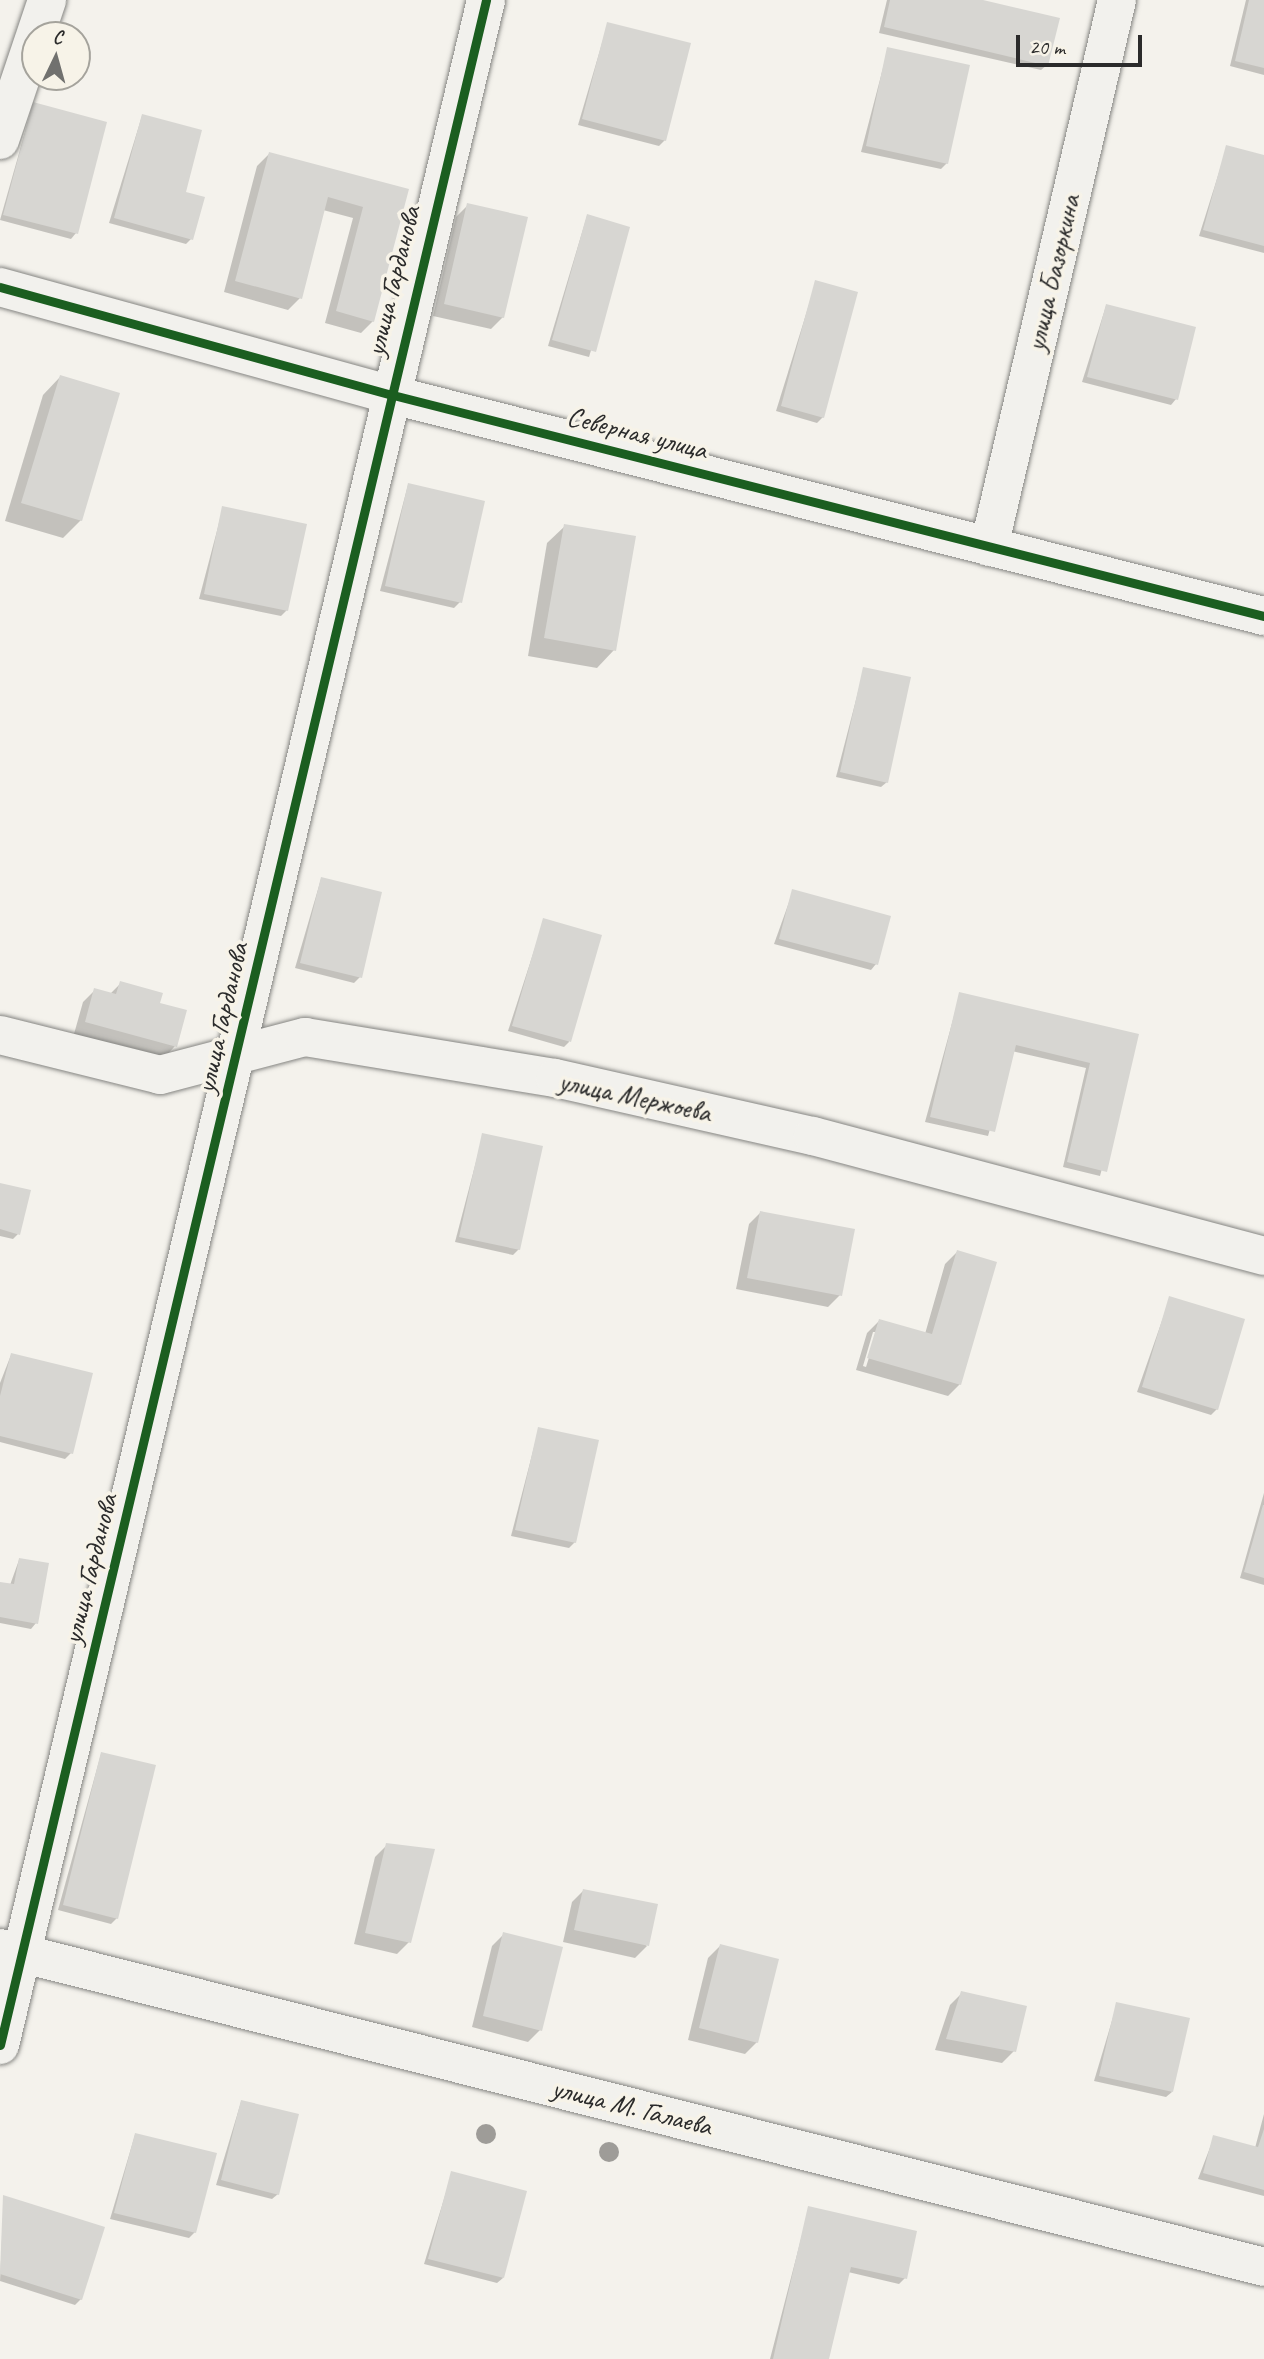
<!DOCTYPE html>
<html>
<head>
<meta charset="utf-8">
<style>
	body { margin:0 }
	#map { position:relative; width:1264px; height:2359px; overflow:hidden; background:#f4f2ec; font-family:Caveat,sans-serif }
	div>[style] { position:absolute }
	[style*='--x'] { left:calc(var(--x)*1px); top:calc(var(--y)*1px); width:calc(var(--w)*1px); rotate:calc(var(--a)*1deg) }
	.shadow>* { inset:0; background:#0003 }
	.building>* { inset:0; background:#d7d6d2 }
	.roads { filter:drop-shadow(0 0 2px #858582) drop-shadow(0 0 2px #858582) }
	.street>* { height:38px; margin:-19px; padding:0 19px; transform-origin:19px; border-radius:19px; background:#f2f1ed }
	.secondary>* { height:38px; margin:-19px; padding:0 19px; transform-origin:19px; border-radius:19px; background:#f2f1ed }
	.cycleway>* { height:9px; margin:-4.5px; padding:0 4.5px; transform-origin:4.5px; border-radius:4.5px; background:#1b5e20 }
	.trees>* { width:20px; height:20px; margin:-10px; border-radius:50%; background:#9e9c98 }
	span { translate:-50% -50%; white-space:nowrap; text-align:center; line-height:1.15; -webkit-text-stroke:7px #f7f3e8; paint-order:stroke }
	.street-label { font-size:28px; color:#2b2b2b }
	.north { position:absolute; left:21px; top:21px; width:70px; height:70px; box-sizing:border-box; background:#f7f3e8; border:2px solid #a5a39c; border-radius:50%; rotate:5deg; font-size:19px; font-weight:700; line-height:28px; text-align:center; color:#2b2b2b }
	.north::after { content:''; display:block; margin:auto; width:24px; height:32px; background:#71716f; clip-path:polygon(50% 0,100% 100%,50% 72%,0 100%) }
	.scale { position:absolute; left:1016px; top:35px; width:126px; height:32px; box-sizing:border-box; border:4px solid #2b2b2b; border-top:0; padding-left:9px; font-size:21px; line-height:24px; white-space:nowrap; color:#2b2b2b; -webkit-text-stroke:5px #f7f3e8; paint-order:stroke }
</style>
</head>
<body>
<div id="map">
	<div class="shadow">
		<i style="clip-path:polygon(887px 0,975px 0,1047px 65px,1041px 70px,879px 33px)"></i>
		<i style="clip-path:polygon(1246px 0,1264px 0,1264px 75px,1230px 66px)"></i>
		<i style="clip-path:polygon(608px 23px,665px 140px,659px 146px,578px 125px)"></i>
		<i style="clip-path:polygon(888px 49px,947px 163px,941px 169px,861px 152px)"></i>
		<i style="clip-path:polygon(33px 104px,76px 233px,71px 239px,0 220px)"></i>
		<i style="clip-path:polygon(142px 116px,183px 193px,191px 239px,186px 244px,109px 223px)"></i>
		<i style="clip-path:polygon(1227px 147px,1264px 156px,1264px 253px,1199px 236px)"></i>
		<i style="clip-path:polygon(269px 154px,407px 190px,373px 321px,361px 333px,325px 323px,353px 218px,323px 210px,300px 298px,288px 310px,224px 292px,257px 166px)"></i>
		<i style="clip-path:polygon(468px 205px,503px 317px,491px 329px,433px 316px,456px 217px)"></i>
		<i style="clip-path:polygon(587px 216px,628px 228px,589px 357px,548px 346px)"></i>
		<i style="clip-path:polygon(816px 282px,823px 417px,817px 423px,776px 411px)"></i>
		<i style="clip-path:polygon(1106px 306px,1176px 399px,1171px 405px,1082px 382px)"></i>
		<i style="clip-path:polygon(60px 377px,81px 520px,63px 538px,5px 521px,43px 395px)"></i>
		<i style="clip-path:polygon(408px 485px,460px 602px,454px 608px,380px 591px)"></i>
		<i style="clip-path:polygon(223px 508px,287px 610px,281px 616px,199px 599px)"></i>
		<i style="clip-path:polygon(565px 526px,614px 650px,597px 668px,528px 656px,547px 543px)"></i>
		<i style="clip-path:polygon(864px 669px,887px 782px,881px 787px,836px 777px)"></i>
		<i style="clip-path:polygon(321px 879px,360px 977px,354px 983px,295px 968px)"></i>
		<i style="clip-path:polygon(793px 891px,876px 964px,871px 970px,774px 944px)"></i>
		<i style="clip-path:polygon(544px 920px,569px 1042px,564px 1047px,508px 1031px)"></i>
		<i style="clip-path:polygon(121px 983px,158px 1004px,175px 1046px,164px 1058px,74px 1034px,83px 1002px,95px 990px,110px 994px)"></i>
		<i style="clip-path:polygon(960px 994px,1137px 1035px,1100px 1176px,1063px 1167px,1086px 1068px,1012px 1051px,988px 1136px,925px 1122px)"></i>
		<i style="clip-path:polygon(483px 1135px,519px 1249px,513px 1255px,455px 1242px)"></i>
		<i style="clip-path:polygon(0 1185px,18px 1234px,13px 1239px,0 1236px)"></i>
		<i style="clip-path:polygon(761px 1212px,840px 1295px,828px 1307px,736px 1289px,749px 1224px)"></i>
		<i style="clip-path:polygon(evenodd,957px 1252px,960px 1384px,948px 1396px,856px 1370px,867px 1333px,879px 1321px,925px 1334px,945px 1264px,957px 1252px,873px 1332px,877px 1332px,866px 1367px,863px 1366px,873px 1332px)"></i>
		<i style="clip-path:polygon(1170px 1298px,1217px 1409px,1211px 1415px,1137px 1392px)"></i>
		<i style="clip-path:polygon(11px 1355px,71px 1453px,65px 1459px,0 1442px,0 1383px)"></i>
		<i style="clip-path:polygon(539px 1428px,575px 1542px,569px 1548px,511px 1536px)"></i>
		<i style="clip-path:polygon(1264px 1493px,1264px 1585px,1240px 1578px)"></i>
		<i style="clip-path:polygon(19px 1560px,36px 1623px,31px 1629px,0 1623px,0 1583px,10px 1585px)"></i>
		<i style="clip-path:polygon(101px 1754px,117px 1918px,111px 1924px,58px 1910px)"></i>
		<i style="clip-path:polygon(387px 1845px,409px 1942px,397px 1954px,354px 1944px,375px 1857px)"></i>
		<i style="clip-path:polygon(584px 1890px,647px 1946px,635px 1958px,563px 1942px,572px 1902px)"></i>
		<i style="clip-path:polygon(504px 1934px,540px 2030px,528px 2042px,472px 2027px,492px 1946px)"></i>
		<i style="clip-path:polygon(720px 1946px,757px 2042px,745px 2054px,688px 2040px,708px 1958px)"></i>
		<i style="clip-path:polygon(962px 1993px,1014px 2051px,1002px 2063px,935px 2050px,950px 2005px)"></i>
		<i style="clip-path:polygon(1117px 2004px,1172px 2092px,1166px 2097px,1094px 2081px)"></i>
		<i style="clip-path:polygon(241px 2102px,278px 2194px,272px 2199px,216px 2185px)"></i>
		<i style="clip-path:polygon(1264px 2114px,1264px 2196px,1198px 2179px,1214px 2137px,1255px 2148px)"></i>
		<i style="clip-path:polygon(135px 2135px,195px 2232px,189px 2238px,110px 2219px)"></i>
		<i style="clip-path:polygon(452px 2173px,503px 2278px,497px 2283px,424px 2264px)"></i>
		<i style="clip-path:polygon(4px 2197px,81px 2299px,75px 2305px,0 2281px)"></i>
		<i style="clip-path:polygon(809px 2208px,905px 2278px,899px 2284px,848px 2272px,827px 2359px,770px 2359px)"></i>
	</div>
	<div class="building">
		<i style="clip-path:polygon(890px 0,983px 0,1060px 18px,1048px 66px,884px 27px)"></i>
		<i style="clip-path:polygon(1249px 0,1264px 0,1264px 68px,1235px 61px)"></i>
		<i style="clip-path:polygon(607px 22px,691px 43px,666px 141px,582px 119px)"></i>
		<i style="clip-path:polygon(887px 47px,970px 65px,948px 164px,866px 146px)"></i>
		<i style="clip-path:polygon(33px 102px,107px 122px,78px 234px,3px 215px)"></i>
		<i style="clip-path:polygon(142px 114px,202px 130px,186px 192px,205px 197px,193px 240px,114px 218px)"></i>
		<i style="clip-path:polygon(1226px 145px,1264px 155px,1264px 246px,1203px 230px)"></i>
		<i style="clip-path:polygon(269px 152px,409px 189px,374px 322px,336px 311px,363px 207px,328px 197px,302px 299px,235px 281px)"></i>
		<i style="clip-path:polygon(467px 203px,528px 217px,504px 318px,444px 304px)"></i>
		<i style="clip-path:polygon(587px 214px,630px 227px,596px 352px,552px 340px)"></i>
		<i style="clip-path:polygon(815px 280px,858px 292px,824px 418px,781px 406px)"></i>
		<i style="clip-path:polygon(1106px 304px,1196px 327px,1178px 400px,1087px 377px)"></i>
		<i style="clip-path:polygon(60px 375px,120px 393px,82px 521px,21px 503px)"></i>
		<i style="clip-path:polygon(408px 483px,485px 501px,462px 603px,385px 586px)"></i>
		<i style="clip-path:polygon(222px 506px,307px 524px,288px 611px,204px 594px)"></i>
		<i style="clip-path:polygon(564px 524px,636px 536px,616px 651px,544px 638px)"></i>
		<i style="clip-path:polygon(863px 667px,911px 677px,888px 783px,840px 772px)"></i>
		<i style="clip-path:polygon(321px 877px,382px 892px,362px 978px,300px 963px)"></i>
		<i style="clip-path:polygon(792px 889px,891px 916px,878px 965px,779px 939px)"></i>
		<i style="clip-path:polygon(543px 918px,602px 935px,571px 1042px,512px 1026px)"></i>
		<i style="clip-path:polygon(120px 981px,163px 993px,160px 1003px,187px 1010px,177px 1047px,85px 1022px,94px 988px,116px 994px)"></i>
		<i style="clip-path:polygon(959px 992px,1139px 1034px,1107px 1172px,1067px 1162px,1090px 1063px,1016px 1045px,995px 1132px,930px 1117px)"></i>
		<i style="clip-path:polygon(482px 1133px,543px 1146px,520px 1250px,459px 1237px)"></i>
		<i style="clip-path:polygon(0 1183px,31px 1190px,20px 1235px,0 1229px)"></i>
		<i style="clip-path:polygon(760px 1211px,855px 1229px,842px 1296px,747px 1278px)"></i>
		<i style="clip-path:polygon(957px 1250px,997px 1262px,961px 1385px,867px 1358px,879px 1319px,932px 1334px)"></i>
		<i style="clip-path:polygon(1169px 1296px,1245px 1319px,1218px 1410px,1142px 1387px)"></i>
		<i style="clip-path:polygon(11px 1353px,93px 1373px,73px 1454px,0 1436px,0 1396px)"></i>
		<i style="clip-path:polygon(538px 1427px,599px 1440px,576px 1543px,515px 1530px)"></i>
		<i style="clip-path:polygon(1263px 1505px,1264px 1505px,1264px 1578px,1244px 1572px)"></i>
		<i style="clip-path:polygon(19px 1558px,49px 1563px,38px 1624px,0 1617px,0 1582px,14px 1584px)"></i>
		<i style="clip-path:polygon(101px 1752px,156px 1765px,118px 1919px,63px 1905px)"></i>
		<i style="clip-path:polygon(386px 1843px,435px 1849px,411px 1943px,365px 1933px)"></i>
		<i style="clip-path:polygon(583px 1889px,658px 1904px,649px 1946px,574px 1930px)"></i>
		<i style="clip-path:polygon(503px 1932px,563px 1947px,542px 2031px,483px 2016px)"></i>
		<i style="clip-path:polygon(720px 1944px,779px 1959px,758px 2043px,699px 2028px)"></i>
		<i style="clip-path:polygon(961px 1991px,1027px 2006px,1016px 2052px,946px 2039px)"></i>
		<i style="clip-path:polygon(1116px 2002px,1190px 2018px,1173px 2092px,1099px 2076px)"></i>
		<i style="clip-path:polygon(241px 2100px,299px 2114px,279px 2195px,221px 2180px)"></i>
		<i style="clip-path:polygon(1264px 2129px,1264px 2190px,1203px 2173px,1213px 2135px,1258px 2147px)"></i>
		<i style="clip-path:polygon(135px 2133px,217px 2153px,196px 2233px,114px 2213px)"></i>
		<i style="clip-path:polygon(451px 2171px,527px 2191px,504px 2278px,428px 2259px)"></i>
		<i style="clip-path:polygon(3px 2195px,105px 2227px,82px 2300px,0 2274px)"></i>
		<i style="clip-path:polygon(808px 2206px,917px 2231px,907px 2279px,851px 2267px,829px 2359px,773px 2359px)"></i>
	</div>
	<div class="roads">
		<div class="street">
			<i style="--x:0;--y:140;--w:148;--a:-71.4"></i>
			<i style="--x:0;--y:287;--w:403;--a:15.4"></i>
			<i style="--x:389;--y:394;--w:903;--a:14.24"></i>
			<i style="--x:989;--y:547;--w:562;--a:-76.83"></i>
			<i style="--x:0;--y:1035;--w:165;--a:14"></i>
			<i style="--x:160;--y:1075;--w:150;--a:-14.7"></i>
			<i style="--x:305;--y:1037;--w:253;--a:9.3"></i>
			<i style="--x:555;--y:1078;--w:264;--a:12.7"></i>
			<i style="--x:813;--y:1136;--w:467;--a:14.9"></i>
			<i style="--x:0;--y:1948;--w:1304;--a:14.16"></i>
		</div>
		<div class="secondary">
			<i style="--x:0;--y:2045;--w:2102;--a:-76.63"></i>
		</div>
	</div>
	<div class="cycleway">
		<i style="--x:0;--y:287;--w:403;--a:15.4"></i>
		<i style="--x:389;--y:394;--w:903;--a:14.24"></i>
		<i style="--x:0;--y:2045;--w:2102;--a:-76.63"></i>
	</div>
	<div class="trees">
		<i style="left:486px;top:2134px"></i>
		<i style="left:609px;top:2152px"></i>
	</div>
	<div class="street-label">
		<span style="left:1053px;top:273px;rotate:-77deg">улица Базоркина</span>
		<span style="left:393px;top:281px;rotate:-76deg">улица Гарданова</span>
		<span style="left:637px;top:433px;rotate:14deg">Северная улица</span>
		<span style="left:222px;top:1018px;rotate:-77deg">улица Гарданова</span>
		<span style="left:635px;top:1097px;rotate:12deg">улица Мержоева</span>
		<span style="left:90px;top:1569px;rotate:-76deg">улица Гарданова</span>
		<span style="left:632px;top:2107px;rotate:14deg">улица М. Галаева</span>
	</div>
	<div class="north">С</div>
	<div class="scale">20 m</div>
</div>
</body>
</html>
